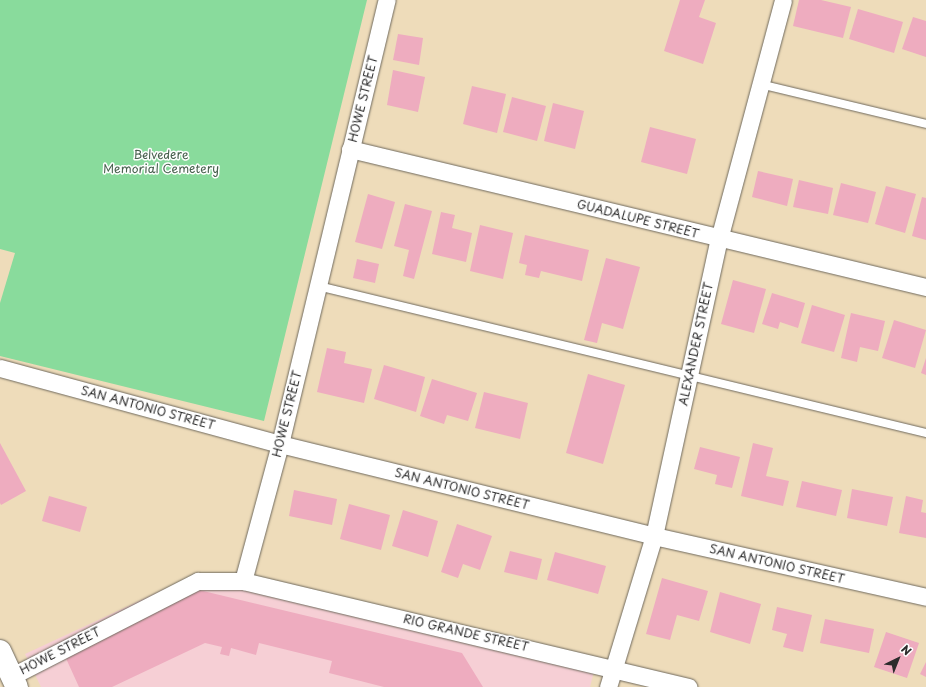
<!DOCTYPE html>
<html>
<head>
<meta charset="utf-8">
<style>
	body { margin:0 }
	#map { position:relative; width:926px; height:687px; overflow:hidden; background:#eedcba; font-family:"Playpen Sans",sans-serif }
	div>[style] { position:absolute }
	[style*='--x'] { left:calc(var(--x)*1px); top:calc(var(--y)*1px); width:calc(var(--w)*1px); rotate:calc(var(--a)*1deg) }
	.built>* { inset:0; background:#f6cfd5 }
	.green>* { inset:0; background:#89db9c }
	.building>* { inset:0; background:#eeacbf }
	.roads { filter:drop-shadow(0 0 1px #6f695d) drop-shadow(0 0 1px #6f695d) }
	.service>* { height:8px; margin:-4px; padding:0 4px; transform-origin:4px; border-radius:4px; background:#fff }
	.minor>* { height:17px; margin:-8.5px; padding:0 8.5px; transform-origin:8.5px; border-radius:8.5px; background:#fff }
	.secondary>* { height:22px; margin:-11px; padding:0 11px; transform-origin:11px; border-radius:11px; background:#fff }
	span { translate:-50% -50%; white-space:nowrap; text-align:center; line-height:1.15; -webkit-text-stroke:3px #fff; paint-order:stroke }
	.street-label { font-size:12px; color:#2b2b2b }
	.park-label { font-size:12px; color:#47604d }
	.north { position:absolute; left:878px; top:639px; width:40px; height:40px; -webkit-text-stroke:3px #fff; paint-order:stroke; rotate:43deg; font-size:11px; font-weight:700; line-height:16px; text-align:center; color:#2b2b2b }
	.north::after { content:''; display:block; margin:auto; width:14px; height:18px; background:#2b2b2b; clip-path:polygon(50% 0,100% 100%,50% 72%,0 100%) }
</style>
</head>
<body>
<div id="map">
	<div class="built">
		<i style="clip-path:polygon(195px 575px,594px 671px,590px 687px,41px 687px,25px 654px)"></i>
	</div>
	<div class="green">
		<i style="clip-path:polygon(0 0,367px 0,264px 421px,0 356px,0 303px,15px 253px,0 249px)"></i>
	</div>
	<div class="building">
		<i style="clip-path:polygon(680px 0,705px 0,699px 17px,716px 23px,703px 64px,664px 51px)"></i>
		<i style="clip-path:polygon(799px 0,821px 0,851px 7px,843px 38px,793px 26px)"></i>
		<i style="clip-path:polygon(858px 9px,903px 22px,894px 53px,849px 39px)"></i>
		<i style="clip-path:polygon(913px 17px,926px 21px,926px 57px,902px 49px)"></i>
		<i style="clip-path:polygon(398px 34px,423px 38px,419px 65px,393px 60px)"></i>
		<i style="clip-path:polygon(393px 70px,425px 77px,418px 112px,387px 105px)"></i>
		<i style="clip-path:polygon(472px 86px,506px 94px,497px 133px,463px 124px)"></i>
		<i style="clip-path:polygon(512px 97px,546px 106px,537px 141px,503px 132px)"></i>
		<i style="clip-path:polygon(553px 103px,584px 111px,575px 149px,544px 141px)"></i>
		<i style="clip-path:polygon(650px 127px,696px 139px,687px 174px,641px 162px)"></i>
		<i style="clip-path:polygon(758px 171px,793px 179px,787px 206px,752px 197px)"></i>
		<i style="clip-path:polygon(799px 180px,833px 188px,828px 214px,793px 207px)"></i>
		<i style="clip-path:polygon(841px 183px,876px 192px,868px 223px,833px 215px)"></i>
		<i style="clip-path:polygon(886px 186px,916px 194px,905px 233px,875px 224px)"></i>
		<i style="clip-path:polygon(368px 194px,395px 202px,382px 249px,355px 242px)"></i>
		<i style="clip-path:polygon(922px 197px,926px 198px,926px 240px,912px 236px)"></i>
		<i style="clip-path:polygon(405px 204px,432px 211px,414px 279px,403px 276px,409px 250px,394px 246px)"></i>
		<i style="clip-path:polygon(441px 212px,455px 215px,452px 228px,472px 233px,466px 262px,432px 254px)"></i>
		<i style="clip-path:polygon(480px 225px,513px 233px,503px 279px,470px 271px)"></i>
		<i style="clip-path:polygon(525px 235px,589px 250px,582px 281px,541px 271px,539px 278px,525px 275px,527px 265px,519px 263px)"></i>
		<i style="clip-path:polygon(606px 258px,640px 267px,623px 329px,602px 323px,597px 343px,584px 340px)"></i>
		<i style="clip-path:polygon(357px 259px,379px 264px,375px 283px,353px 278px)"></i>
		<i style="clip-path:polygon(733px 280px,766px 289px,754px 333px,721px 324px)"></i>
		<i style="clip-path:polygon(772px 293px,805px 303px,798px 328px,780px 322px,778px 329px,762px 324px)"></i>
		<i style="clip-path:polygon(812px 305px,845px 315px,834px 352px,801px 343px)"></i>
		<i style="clip-path:polygon(851px 313px,885px 321px,878px 351px,860px 347px,857px 362px,841px 358px)"></i>
		<i style="clip-path:polygon(894px 320px,926px 330px,915px 368px,882px 358px)"></i>
		<i style="clip-path:polygon(327px 348px,346px 352px,344px 363px,372px 369px,364px 403px,317px 392px)"></i>
		<i style="clip-path:polygon(926px 358px,926px 375px,921px 373px)"></i>
		<i style="clip-path:polygon(384px 365px,425px 377px,416px 412px,374px 399px)"></i>
		<i style="clip-path:polygon(588px 374px,625px 385px,603px 464px,566px 453px)"></i>
		<i style="clip-path:polygon(432px 379px,477px 393px,468px 421px,447px 415px,444px 424px,420px 416px)"></i>
		<i style="clip-path:polygon(484px 392px,528px 403px,520px 439px,475px 428px)"></i>
		<i style="clip-path:polygon(0 443px,26px 491px,1px 505px,0 503px)"></i>
		<i style="clip-path:polygon(753px 443px,773px 448px,766px 476px,789px 481px,783px 506px,741px 496px)"></i>
		<i style="clip-path:polygon(700px 447px,740px 457px,732px 488px,715px 484px,717px 475px,694px 469px)"></i>
		<i style="clip-path:polygon(802px 481px,842px 490px,836px 516px,796px 507px)"></i>
		<i style="clip-path:polygon(852px 489px,893px 497px,887px 526px,847px 518px)"></i>
		<i style="clip-path:polygon(294px 490px,337px 499px,332px 525px,289px 516px)"></i>
		<i style="clip-path:polygon(49px 496px,87px 507px,80px 532px,42px 521px)"></i>
		<i style="clip-path:polygon(906px 496px,923px 500px,921px 512px,926px 513px,926px 538px,899px 533px)"></i>
		<i style="clip-path:polygon(349px 504px,390px 515px,381px 550px,340px 539px)"></i>
		<i style="clip-path:polygon(403px 510px,438px 521px,428px 557px,392px 546px)"></i>
		<i style="clip-path:polygon(457px 524px,492px 536px,480px 570px,463px 564px,458px 578px,441px 572px)"></i>
		<i style="clip-path:polygon(510px 551px,542px 559px,537px 580px,504px 572px)"></i>
		<i style="clip-path:polygon(555px 552px,606px 566px,598px 594px,547px 580px)"></i>
		<i style="clip-path:polygon(662px 578px,708px 591px,699px 621px,677px 615px,670px 640px,646px 634px)"></i>
		<i style="clip-path:polygon(199px 590px,462px 653px,483px 687px,384px 687px,329px 673px,332px 661px,259px 643px,256px 655px,231px 648px,229px 656px,220px 654px,222px 647px,205px 643px,112px 687px,79px 687px,64px 654px)"></i>
		<i style="clip-path:polygon(720px 592px,761px 604px,750px 644px,710px 632px)"></i>
		<i style="clip-path:polygon(777px 607px,812px 615px,803px 652px,783px 647px,787px 634px,772px 630px)"></i>
		<i style="clip-path:polygon(825px 619px,874px 629px,869px 653px,820px 643px)"></i>
		<i style="clip-path:polygon(886px 632px,919px 643px,907px 678px,874px 667px)"></i>
		<i style="clip-path:polygon(926px 662px,926px 677px,920px 674px)"></i>
	</div>
	<div class="roads">
		<div class="service">
			<i style="--x:760;--y:84;--w:171;--a:13.5"></i>
			<i style="--x:318;--y:286;--w:626;--a:13.59"></i>
		</div>
		<div class="minor">
			<i style="--x:350;--y:149;--w:592;--a:13.47"></i>
			<i style="--x:0;--y:368;--w:290;--a:15.2"></i>
			<i style="--x:280;--y:444;--w:385;--a:13.8"></i>
			<i style="--x:654;--y:536;--w:279;--a:12.6"></i>
			<i style="--x:243;--y:581;--w:458;--a:13.4"></i>
			<i style="--x:12;--y:676;--w:209;--a:-27.1"></i>
			<i style="--x:198;--y:581;--w:45;--a:0"></i>
			<i style="--x:243;--y:581;--w:142;--a:-74.9"></i>
			<i style="--x:280;--y:444;--w:457;--a:-76.5"></i>
			<i style="--x:608;--y:687;--w:158;--a:-73.1"></i>
			<i style="--x:654;--y:536;--w:304;--a:-77.7"></i>
			<i style="--x:719;--y:239;--w:247;--a:-75"></i>
		</div>
		<div class="secondary">
			<i style="--x:0;--y:651;--w:40;--a:65"></i>
		</div>
	</div>
	<div class="street-label">
		<span style="left:363px;top:99px;rotate:-76deg">HOWE STREET</span>
		<span style="left:638px;top:219px;rotate:14deg">GUADALUPE STREET</span>
		<span style="left:696px;top:344px;rotate:-78deg">ALEXANDER STREET</span>
		<span style="left:148px;top:408px;rotate:15deg">SAN ANTONIO STREET</span>
		<span style="left:287px;top:414px;rotate:-76deg">HOWE STREET</span>
		<span style="left:462px;top:489px;rotate:14deg">SAN ANTONIO STREET</span>
		<span style="left:777px;top:564px;rotate:13deg">SAN ANTONIO STREET</span>
		<span style="left:466px;top:633px;rotate:13deg">RIO GRANDE STREET</span>
		<span style="left:60px;top:651px;rotate:-27deg">HOWE STREET</span>
	</div>
	<div class="park-label">
		<span style="left:161px;top:162px">Belvedere<br>Memorial Cemetery</span>
	</div>
	<div class="north">N</div>
</div>
</body>
</html>
